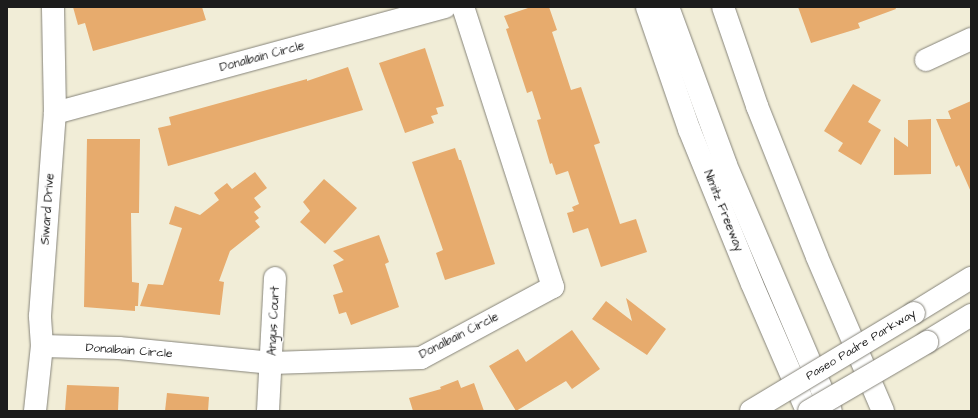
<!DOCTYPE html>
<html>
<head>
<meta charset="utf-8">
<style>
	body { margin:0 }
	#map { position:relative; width:978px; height:418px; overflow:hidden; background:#f1edd7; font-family:"Architects Daughter",sans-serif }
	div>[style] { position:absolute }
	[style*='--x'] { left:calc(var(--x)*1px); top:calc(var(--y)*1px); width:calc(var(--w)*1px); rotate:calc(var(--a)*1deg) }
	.building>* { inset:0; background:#e7ab6d }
	.roads { filter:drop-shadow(0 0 1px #86847a) drop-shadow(0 0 1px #86847a) }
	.minor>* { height:22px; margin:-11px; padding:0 11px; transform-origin:11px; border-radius:11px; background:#fff }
	.major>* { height:22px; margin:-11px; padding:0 11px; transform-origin:11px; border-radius:11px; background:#fff }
	.highway>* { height:22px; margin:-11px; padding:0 11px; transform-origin:11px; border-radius:11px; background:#fff }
	.bridges { filter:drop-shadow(0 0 1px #86847a) drop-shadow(0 0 1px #86847a) }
	.major-bridge>* { height:22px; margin:-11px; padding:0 11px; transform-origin:11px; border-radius:11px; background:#fff }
	span { translate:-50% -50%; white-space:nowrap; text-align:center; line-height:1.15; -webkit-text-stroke:3px #fff; paint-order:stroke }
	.street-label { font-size:12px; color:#1c1c1c }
	.frame { position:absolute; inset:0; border:8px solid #1c1c1c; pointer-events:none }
</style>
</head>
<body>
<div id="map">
	<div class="building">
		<i style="clip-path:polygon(73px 7px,202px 7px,206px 20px,93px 51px,85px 23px,78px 25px)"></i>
		<i style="clip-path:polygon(531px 7px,549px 7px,557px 30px,552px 32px,571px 90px,581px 87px,600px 143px,594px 145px,620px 224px,636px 219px,647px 252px,601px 267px,588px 228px,573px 233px,567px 213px,574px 211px,572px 207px,579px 204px,568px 171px,556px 175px,552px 163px,550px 164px,537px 120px,541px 119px,532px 91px,527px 93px,506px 29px,509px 28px,504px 16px)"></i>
		<i style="clip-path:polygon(798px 7px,895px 7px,896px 9px,858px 23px,860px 28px,811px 43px)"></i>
		<i style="clip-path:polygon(425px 48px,444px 106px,436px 108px,438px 114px,431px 116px,434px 123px,405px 133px,379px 63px)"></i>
		<i style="clip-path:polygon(348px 67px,363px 110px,168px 166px,158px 128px,171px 125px,169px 117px,307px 79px,307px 81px)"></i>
		<i style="clip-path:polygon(853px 84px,881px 100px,868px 122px,881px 130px,861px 165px,838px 151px,843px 143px,824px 131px)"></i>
		<i style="clip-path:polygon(971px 101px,971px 192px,959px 165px,956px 167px,936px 119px,951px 119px,948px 111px)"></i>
		<i style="clip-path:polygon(931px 119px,931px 174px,894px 175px,894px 137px,908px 147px,908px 120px)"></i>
		<i style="clip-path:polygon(87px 139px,140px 139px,139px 213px,131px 213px,132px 282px,139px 283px,138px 306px,135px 306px,135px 311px,84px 307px)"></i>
		<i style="clip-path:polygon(455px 148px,459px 160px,461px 160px,495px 264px,445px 280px,436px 253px,443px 250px,412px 162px)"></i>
		<i style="clip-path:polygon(255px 172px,267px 188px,254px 198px,261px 207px,254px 212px,259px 218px,255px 221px,260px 227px,230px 251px,219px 281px,224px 282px,220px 315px,140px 306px,148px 284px,163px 285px,182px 228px,169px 224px,175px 206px,200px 215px,219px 200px,214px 193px,227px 183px,232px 189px)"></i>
		<i style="clip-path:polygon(324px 179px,357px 208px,325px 244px,300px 222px,310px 211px,303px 202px)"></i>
		<i style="clip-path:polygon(379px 235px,389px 262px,385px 264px,399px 307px,351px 325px,346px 312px,339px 314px,333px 295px,343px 292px,333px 265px,344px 260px,333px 251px)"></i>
		<i style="clip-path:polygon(626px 298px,666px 329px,647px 355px,592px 319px,606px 301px,632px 321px)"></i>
		<i style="clip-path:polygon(572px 330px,600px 369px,572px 389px,566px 381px,516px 411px,489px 366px,518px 349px,526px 362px)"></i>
		<i style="clip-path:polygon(458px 380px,461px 388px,474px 383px,484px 411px,413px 411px,409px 398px,441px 389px,440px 387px)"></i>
		<i style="clip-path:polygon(67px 385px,119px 387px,118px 411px,65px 411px)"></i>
		<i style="clip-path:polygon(167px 393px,209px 397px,208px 411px,165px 411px)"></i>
	</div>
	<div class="roads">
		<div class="minor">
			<i style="--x:926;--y:60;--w:50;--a:-25"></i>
			<i style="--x:55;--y:113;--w:404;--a:-15.2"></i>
			<i style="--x:42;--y:346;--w:77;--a:1.5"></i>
			<i style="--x:119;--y:348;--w:154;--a:5.6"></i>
			<i style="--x:272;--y:363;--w:149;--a:-1.9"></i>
			<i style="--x:421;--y:358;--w:150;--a:-28.3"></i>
			<i style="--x:553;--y:287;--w:294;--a:-107.8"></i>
			<i style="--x:35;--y:411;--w:65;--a:-83.9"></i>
			<i style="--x:42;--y:346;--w:30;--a:-94"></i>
			<i style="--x:40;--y:316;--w:204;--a:-85.8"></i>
			<i style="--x:55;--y:113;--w:106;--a:-91.1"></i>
			<i style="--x:268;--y:411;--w:133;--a:-87"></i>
		</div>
		<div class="major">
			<i style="--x:914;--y:313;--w:67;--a:-31.6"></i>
			<i style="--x:927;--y:342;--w:52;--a:-31.5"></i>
		</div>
		<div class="highway">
			<i style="--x:647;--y:7;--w:129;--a:71"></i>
			<i style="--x:689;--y:129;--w:167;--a:67.9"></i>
			<i style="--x:752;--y:284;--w:138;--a:66.6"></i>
			<i style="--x:668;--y:7;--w:168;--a:69.8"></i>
			<i style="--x:726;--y:165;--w:267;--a:66.9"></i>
			<i style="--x:723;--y:7;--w:105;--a:71"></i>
			<i style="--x:757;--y:106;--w:162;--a:68.3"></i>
			<i style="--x:817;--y:257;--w:168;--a:66.8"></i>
		</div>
	</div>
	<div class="bridges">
		<div class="major-bridge">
			<i style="--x:751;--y:411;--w:190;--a:-31"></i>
			<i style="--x:809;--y:411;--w:137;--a:-30.3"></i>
		</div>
	</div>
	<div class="street-label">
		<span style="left:262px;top:57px;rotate:-15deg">Donalbain Circle</span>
		<span style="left:48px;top:209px;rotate:-86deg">Siward Drive</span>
		<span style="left:723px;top:211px;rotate:68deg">Nimitz Freeway</span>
		<span style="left:274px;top:321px;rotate:-87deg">Angus Court</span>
		<span style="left:459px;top:336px;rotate:-27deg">Donalbain Circle</span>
		<span style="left:861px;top:345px;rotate:-31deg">Paseo Padre Parkway</span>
		<span style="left:129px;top:351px;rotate:4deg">Donalbain Circle</span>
	</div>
	<div class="frame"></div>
</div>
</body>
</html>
